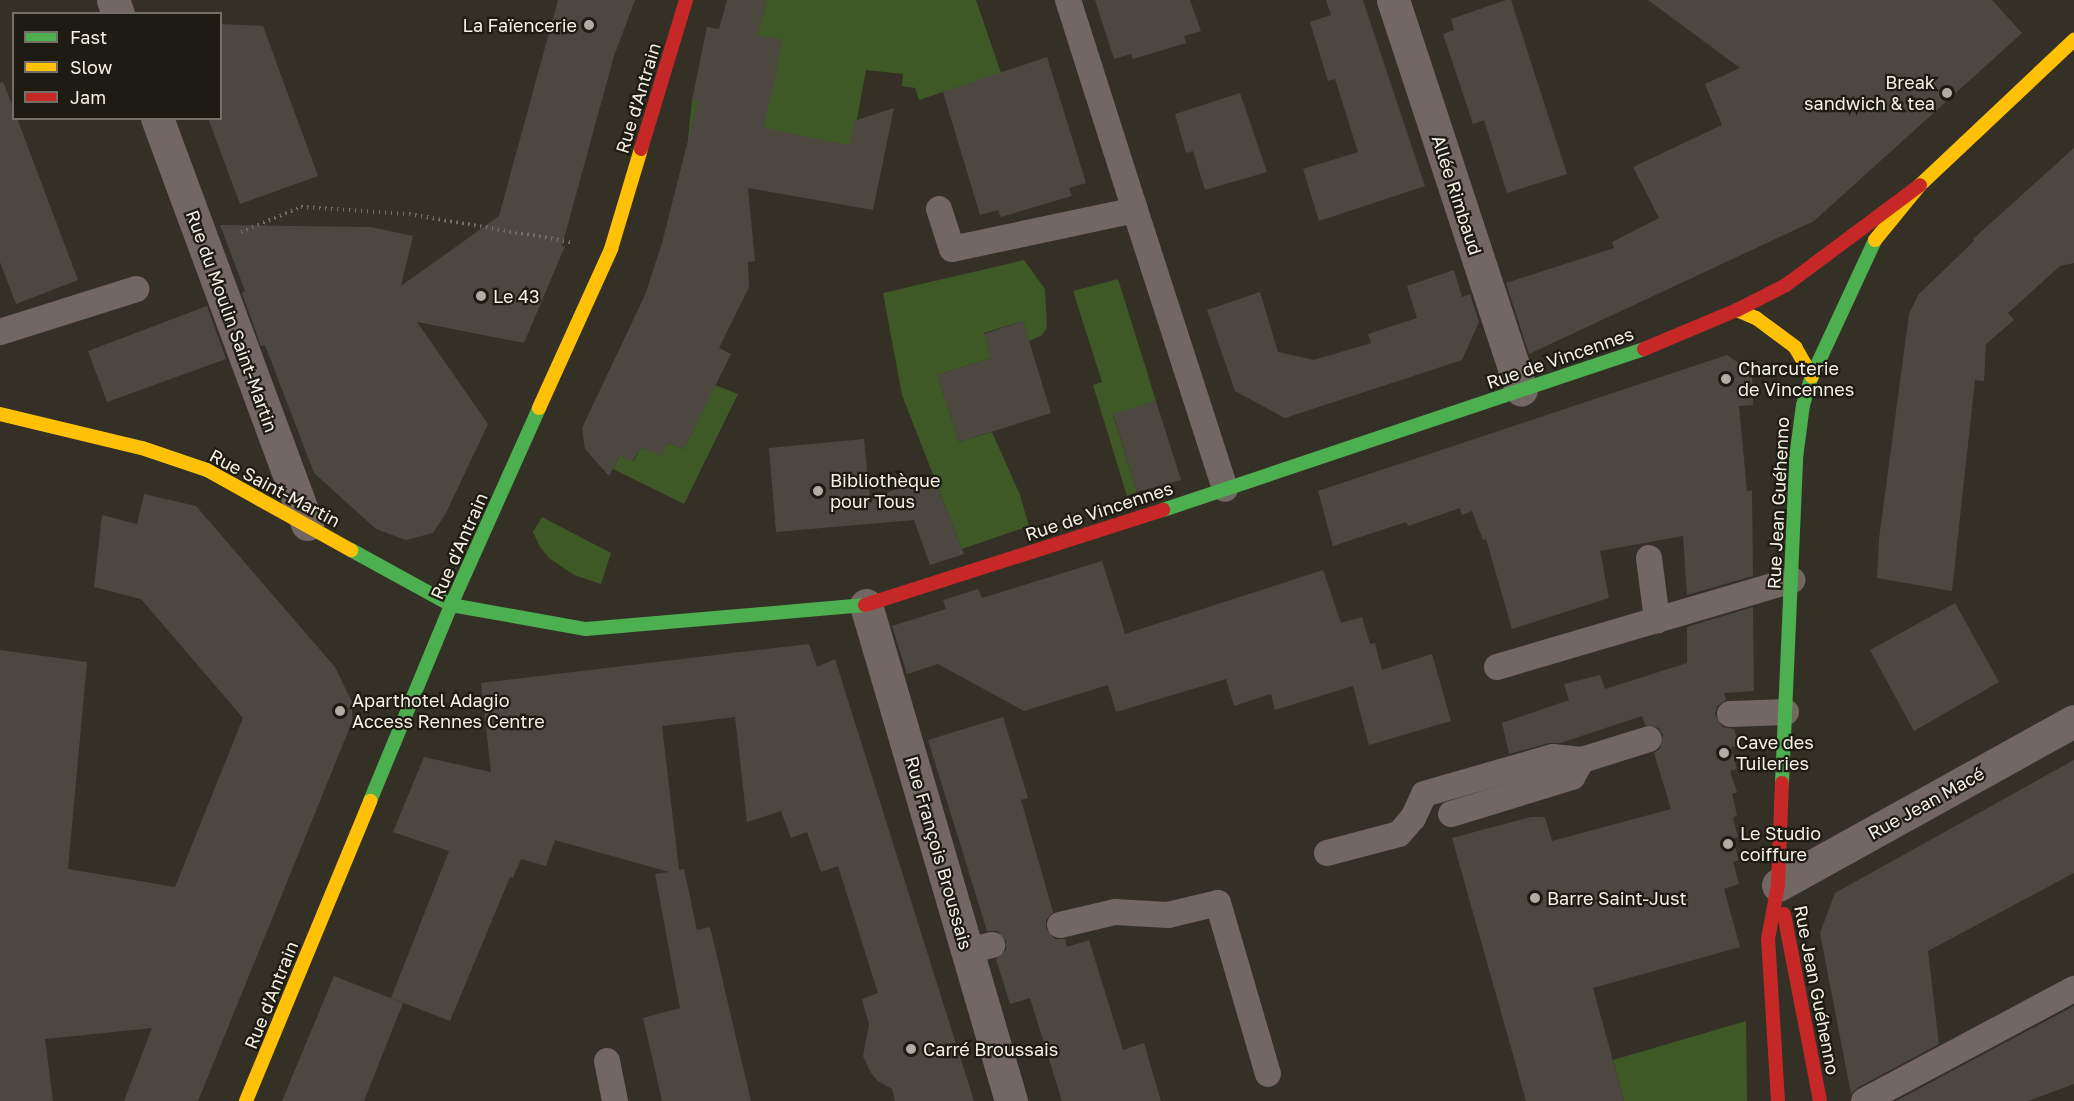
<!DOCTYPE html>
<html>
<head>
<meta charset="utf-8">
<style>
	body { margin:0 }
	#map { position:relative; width:2074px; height:1101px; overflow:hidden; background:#343026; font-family:"Golos Text",sans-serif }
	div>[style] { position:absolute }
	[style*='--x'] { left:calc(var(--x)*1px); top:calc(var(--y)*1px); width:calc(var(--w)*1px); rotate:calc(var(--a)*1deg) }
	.green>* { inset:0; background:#3e5826 }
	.building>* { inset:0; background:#4c4840 }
	.path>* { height:4px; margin-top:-2px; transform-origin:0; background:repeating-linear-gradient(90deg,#746c66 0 1.5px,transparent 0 6px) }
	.lane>* { height:26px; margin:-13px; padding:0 13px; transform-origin:13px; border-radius:13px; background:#726762 }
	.street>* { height:33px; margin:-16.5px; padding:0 16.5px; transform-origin:16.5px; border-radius:16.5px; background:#726762 }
	.fast>* { height:14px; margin:-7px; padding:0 7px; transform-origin:7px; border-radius:7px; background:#4caf50 }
	.slow>* { height:14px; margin:-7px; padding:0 7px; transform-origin:7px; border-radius:7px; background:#ffc107 }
	.jam>* { height:14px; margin:-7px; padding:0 7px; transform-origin:7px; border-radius:7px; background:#c62828 }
	.dots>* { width:16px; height:16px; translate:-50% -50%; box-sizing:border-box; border:3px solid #1e1b12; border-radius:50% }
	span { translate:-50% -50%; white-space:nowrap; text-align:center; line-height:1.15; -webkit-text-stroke:4.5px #1e1b12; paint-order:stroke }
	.poi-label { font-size:18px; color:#f4f0e4 }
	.right { translate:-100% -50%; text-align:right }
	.left { translate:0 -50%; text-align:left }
	.street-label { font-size:18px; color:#f4f0e4 }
	.legend { position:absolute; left:12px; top:12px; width:210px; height:108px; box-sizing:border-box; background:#1e1b12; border:2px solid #747066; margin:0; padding:8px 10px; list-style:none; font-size:18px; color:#f4f0e4 }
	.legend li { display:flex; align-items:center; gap:12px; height:30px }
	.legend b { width:30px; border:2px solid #747066 }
</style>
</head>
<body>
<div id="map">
	<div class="green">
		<i style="clip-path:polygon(767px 0,976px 0,1001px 73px,919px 100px,915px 88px,902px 86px,903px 74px,866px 70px,852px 146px,755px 151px,688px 139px,692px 100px,729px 105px,757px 35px)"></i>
		<i style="clip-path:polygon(1024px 260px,1045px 289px,1047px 328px,1041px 336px,1029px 341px,1023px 321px,984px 333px,991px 358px,937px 375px,959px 442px,992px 432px,1020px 495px,1029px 526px,962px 549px,902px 395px,883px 293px)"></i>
		<i style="clip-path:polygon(1118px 279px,1156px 401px,1113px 415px,1137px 492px,1127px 496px,1093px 385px,1102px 382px,1073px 291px)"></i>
		<i style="clip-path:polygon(715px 385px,738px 394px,684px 504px,613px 469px,620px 455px,634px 461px,641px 447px,661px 455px,668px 443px,684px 449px)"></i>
		<i style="clip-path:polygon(542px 517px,611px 553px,601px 584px,574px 575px,549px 558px,540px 547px,533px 532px)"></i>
		<i style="clip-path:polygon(1746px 1021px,1747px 1101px,1624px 1101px,1613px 1060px)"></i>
	</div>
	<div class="building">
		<i style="clip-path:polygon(558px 0,635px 0,614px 56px,562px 246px,565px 246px,524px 343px,417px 322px,488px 424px,446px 513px,433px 533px,406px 540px,376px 529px,314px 473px,265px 345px,261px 346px,242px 293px,245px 291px,220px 225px,371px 227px,413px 236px,401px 286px,499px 216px)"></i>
		<i style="clip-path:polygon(727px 0,767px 0,757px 35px,783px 40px,764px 128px,849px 145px,854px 121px,894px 108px,873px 210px,748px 188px,755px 261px,748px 262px,749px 287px,719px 348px,731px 354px,684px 449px,668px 443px,661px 456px,641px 447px,633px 461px,620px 455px,609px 476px,585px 449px,582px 428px,645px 295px,662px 243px,698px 101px,692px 100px,707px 27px,719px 29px)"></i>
		<i style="clip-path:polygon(1095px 0,1190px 0,1201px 31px,1184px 36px,1186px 43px,1133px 59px,1131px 54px,1114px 59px)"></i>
		<i style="clip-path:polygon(1326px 0,1363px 0,1425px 186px,1319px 221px,1303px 169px,1358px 152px,1335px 79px,1328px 81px,1310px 22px,1331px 15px)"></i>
		<i style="clip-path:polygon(1506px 0,1511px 0,1567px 174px,1507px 193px,1484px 120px,1473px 124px,1443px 34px,1454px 30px,1451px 19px)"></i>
		<i style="clip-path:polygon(1648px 0,1992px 0,2022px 33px,1814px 221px,1529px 354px,1506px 283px,1614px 248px,1612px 242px,1659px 218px,1633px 167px,1722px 125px,1705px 84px,1740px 68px)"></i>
		<i style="clip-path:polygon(220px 24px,263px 26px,318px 176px,240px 204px,208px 118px,220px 118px)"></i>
		<i style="clip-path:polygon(1047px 57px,1086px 183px,1069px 188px,1072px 196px,1001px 217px,998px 210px,980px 215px,943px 92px)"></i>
		<i style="clip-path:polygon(3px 82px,14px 109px,14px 118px,17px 118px,78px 280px,16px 304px,0 262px,0 83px)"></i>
		<i style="clip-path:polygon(1240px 93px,1267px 172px,1205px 190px,1193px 151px,1186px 153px,1175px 114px)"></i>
		<i style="clip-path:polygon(2074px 148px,2074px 263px,2060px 266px,2008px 313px,2014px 320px,1986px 344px,1984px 381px,1975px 380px,1952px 591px,1877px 578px,1879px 539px,1909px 314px,1918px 295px,1974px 241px,1973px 239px)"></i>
		<i style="clip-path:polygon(1454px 270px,1462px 297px,1470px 294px,1479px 322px,1462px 360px,1285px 418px,1235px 391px,1207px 310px,1260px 292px,1278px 352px,1314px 360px,1371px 343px,1368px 334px,1417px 318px,1407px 286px)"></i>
		<i style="clip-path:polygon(207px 306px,226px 359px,107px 402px,88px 351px)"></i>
		<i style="clip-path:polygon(1023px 321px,1051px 413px,959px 442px,937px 375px,991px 358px,984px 334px)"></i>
		<i style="clip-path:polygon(1727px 355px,1752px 372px,1753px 405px,1739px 406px,1747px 491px,1752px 490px,1753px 576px,1687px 595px,1683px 536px,1600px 551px,1609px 598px,1512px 629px,1486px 539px,1483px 540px,1472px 511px,1462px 515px,1460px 508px,1408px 526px,1406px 522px,1333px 546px,1318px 491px)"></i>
		<i style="clip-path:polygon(1156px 401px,1181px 480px,1137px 492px,1113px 414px)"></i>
		<i style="clip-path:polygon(864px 439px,870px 499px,933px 475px,964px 554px,930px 565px,914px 520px,776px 532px,769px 448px)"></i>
		<i style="clip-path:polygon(144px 494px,196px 506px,335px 667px,352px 702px,352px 722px,198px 1101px,124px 1101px,152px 1028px,45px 1039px,53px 1101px,0 1101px,0 650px,87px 662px,68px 869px,175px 887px,243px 718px,141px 599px,94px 587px,102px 515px,137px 524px)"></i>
		<i style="clip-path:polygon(1102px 561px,1125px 634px,1323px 570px,1341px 623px,1362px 617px,1370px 644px,1375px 643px,1382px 670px,1432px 654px,1451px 721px,1369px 745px,1353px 686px,1275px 710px,1271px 694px,1234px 706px,1226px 679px,1116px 712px,1108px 685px,1024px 711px,938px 664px,907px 674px,892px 626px,946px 609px,943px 600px,978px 589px,982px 598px)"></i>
		<i style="clip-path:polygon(1955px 603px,1999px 682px,1914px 731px,1870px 650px)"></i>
		<i style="clip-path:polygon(1753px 607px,1754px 691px,1724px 693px,1726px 700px,1717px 706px,1715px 714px,1722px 727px,1734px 729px,1739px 746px,1731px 747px,1737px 769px,1730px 771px,1737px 792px,1732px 794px,1737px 815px,1733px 818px,1738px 837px,1733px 839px,1739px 860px,1733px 862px,1739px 884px,1724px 889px,1740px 947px,1593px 988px,1624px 1101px,1526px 1101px,1452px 838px,1531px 817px,1545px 817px,1552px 841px,1671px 809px,1654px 753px,1660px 749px,1663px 735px,1659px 728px,1645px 725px,1642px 716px,1560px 743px,1549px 743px,1509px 754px,1502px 723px,1569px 700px,1564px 684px,1600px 675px,1605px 689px,1687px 663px,1687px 627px)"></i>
		<i style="clip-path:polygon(809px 644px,817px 667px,835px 659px,974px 1101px,895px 1101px,892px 1089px,878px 1081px,871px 1073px,863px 1056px,869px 1025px,862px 999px,878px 993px,838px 866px,821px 872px,807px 832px,791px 838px,781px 811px,747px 822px,735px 717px,662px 726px,679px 870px,684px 869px,697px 930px,710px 927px,751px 1101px,662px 1101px,643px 1018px,680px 1008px,655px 874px,669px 872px,555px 840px,546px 866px,521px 859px,513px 878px,510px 877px,450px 1021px,391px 998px,449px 851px,393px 832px,424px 757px,491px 772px,481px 683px)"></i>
		<i style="clip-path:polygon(1003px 717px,1028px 798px,1021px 800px,1053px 912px,1046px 920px,1046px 929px,1055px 939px,1065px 939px,1067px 947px,1089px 940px,1123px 1050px,1144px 1043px,1161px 1101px,1062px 1101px,1030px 998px,1010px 1004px,996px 959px,1006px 950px,1006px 941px,997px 931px,987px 931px,928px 740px)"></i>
		<i style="clip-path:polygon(2074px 760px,2074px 873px,1928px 951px,1939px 1044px,1857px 1088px,1851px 1094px,1820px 933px,1835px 893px)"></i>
		<i style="clip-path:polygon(334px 976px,403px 1003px,364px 1101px,282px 1101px)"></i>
		<i style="clip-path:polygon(2074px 1006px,2074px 1084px,2028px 1101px,1896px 1101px)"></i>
	</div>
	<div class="path">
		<i style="--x:241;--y:232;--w:65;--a:-22.6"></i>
		<i style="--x:301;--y:207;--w:108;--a:3.7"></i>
		<i style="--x:409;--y:214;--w:164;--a:9.8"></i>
	</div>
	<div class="lane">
		<i style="--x:939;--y:209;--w:42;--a:72"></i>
		<i style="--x:952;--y:249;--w:187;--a:-12"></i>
		<i style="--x:1135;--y:210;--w:220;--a:-107.7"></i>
		<i style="--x:1135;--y:210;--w:293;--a:72.1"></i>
		<i style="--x:0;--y:332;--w:143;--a:-17.5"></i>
		<i style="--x:1649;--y:558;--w:63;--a:82.6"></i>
		<i style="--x:1497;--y:667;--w:308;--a:-16.4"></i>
		<i style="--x:1730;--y:714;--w:56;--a:-2"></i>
		<i style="--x:1451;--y:814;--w:127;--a:-17"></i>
		<i style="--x:1572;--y:777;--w:20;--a:-60"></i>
		<i style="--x:1327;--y:853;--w:74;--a:-14.8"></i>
		<i style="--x:1399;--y:834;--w:21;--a:-49"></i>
		<i style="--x:1413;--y:818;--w:26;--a:-65"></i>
		<i style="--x:1424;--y:794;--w:134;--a:-16"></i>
		<i style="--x:1553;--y:757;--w:29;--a:6"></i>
		<i style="--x:1582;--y:760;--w:70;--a:-17.4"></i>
		<i style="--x:1060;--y:925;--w:57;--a:-13.3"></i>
		<i style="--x:1115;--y:912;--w:53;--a:3.2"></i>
		<i style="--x:1168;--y:915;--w:51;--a:-13.5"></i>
		<i style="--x:1218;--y:903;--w:178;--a:73.7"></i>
		<i style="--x:968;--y:951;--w:25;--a:-14"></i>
		<i style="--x:607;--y:1061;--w:41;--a:78.7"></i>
		<i style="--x:1864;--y:1101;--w:238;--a:-28.1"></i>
	</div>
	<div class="street">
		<i style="--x:113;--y:0;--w:15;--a:70"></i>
		<i style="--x:1393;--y:0;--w:410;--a:71.8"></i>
		<i style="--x:157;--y:118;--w:433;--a:69.7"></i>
		<i style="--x:866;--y:605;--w:517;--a:73.7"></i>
		<i style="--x:1778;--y:885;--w:338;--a:-29"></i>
	</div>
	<div class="fast">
		<i style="--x:1163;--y:510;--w:507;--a:-18.51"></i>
		<i style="--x:351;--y:550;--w:114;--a:28.8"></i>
		<i style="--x:451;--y:605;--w:137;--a:10.1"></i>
		<i style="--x:586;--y:629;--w:280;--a:-4.9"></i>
		<i style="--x:1782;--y:783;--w:325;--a:-87.5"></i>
		<i style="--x:1796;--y:458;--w:53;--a:-82.5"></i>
		<i style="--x:1803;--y:405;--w:30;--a:-73"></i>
		<i style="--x:1812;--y:376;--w:150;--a:-65.1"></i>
		<i style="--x:370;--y:801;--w:212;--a:-67.5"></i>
		<i style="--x:451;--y:605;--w:216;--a:-65.9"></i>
	</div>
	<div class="slow">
		<i style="--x:1875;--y:240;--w:71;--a:-50.7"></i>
		<i style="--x:1920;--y:185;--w:212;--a:-43.3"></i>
		<i style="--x:1737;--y:310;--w:21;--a:23"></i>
		<i style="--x:1756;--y:318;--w:49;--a:36.6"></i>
		<i style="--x:1795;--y:347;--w:34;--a:60"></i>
		<i style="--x:539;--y:408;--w:175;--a:-65.6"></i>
		<i style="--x:611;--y:249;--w:104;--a:-73.3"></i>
		<i style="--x:0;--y:414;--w:146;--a:13.5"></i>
		<i style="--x:142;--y:448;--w:69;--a:18.7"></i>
		<i style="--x:207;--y:470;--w:165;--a:29.1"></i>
		<i style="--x:246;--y:1101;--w:325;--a:-67.5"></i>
	</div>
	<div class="jam">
		<i style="--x:641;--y:149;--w:156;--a:-73.2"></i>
		<i style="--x:1644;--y:349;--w:101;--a:-22.8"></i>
		<i style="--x:1737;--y:310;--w:55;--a:-27"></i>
		<i style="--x:1786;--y:285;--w:167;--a:-36.7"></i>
		<i style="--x:865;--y:605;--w:313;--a:-17.7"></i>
		<i style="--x:1784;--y:914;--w:190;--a:79.1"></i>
		<i style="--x:1778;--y:1101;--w:162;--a:-93.5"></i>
		<i style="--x:1768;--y:939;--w:55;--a:-79.5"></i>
		<i style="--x:1778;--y:885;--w:102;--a:-87.8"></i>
	</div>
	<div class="dots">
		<i style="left:589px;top:25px;background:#b1ada2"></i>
		<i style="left:1947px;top:93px;background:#b1ada2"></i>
		<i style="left:481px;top:296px;background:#b1ada2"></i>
		<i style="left:1726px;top:379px;background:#b1ada2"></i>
		<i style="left:818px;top:491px;background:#b1ada2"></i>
		<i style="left:340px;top:711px;background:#b1ada2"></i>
		<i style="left:1724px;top:753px;background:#b1ada2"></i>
		<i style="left:1728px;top:844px;background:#b1ada2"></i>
		<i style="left:1535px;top:898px;background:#b1ada2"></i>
		<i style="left:911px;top:1049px;background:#b1ada2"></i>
	</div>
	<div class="poi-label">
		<span class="right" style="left:577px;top:25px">La Faïencerie</span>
		<span class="right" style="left:1935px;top:93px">Break<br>sandwich &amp; tea</span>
		<span class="left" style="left:493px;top:296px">Le 43</span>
		<span class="left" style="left:1738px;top:379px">Charcuterie<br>de Vincennes</span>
		<span class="left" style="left:830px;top:491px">Bibliothèque<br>pour Tous</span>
		<span class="left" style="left:352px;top:711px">Aparthotel Adagio<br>Access Rennes Centre</span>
		<span class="left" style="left:1736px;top:753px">Cave des<br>Tuileries</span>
		<span class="left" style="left:1740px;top:844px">Le Studio<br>coiffure</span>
		<span class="left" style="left:1547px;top:898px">Barre Saint-Just</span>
		<span class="left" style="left:923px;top:1049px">Carré Broussais</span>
	</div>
	<div class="street-label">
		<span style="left:638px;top:98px;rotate:-73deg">Rue d'Antrain</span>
		<span style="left:1457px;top:195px;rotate:72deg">Allée Rimbaud</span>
		<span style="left:232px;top:321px;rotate:70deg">Rue du Moulin Saint-Martin</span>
		<span style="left:1560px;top:358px;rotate:-19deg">Rue de Vincennes</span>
		<span style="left:275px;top:488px;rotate:28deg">Rue Saint-Martin</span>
		<span style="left:1778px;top:503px;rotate:-87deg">Rue Jean Guéhenno</span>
		<span style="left:1099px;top:511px;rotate:-18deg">Rue de Vincennes</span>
		<span style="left:459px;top:546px;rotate:-66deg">Rue d'Antrain</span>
		<span style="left:1926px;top:803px;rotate:-29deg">Rue Jean Macé</span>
		<span style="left:939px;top:853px;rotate:74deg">Rue François Broussais</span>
		<span style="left:1817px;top:990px;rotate:79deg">Rue Jean Guéhenno</span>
		<span style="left:271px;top:995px;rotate:-68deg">Rue d'Antrain</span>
	</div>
	<ul class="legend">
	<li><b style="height:8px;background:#4caf50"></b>Fast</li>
	<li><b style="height:8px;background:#ffc107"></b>Slow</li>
	<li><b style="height:8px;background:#c62828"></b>Jam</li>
	</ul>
</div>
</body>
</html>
